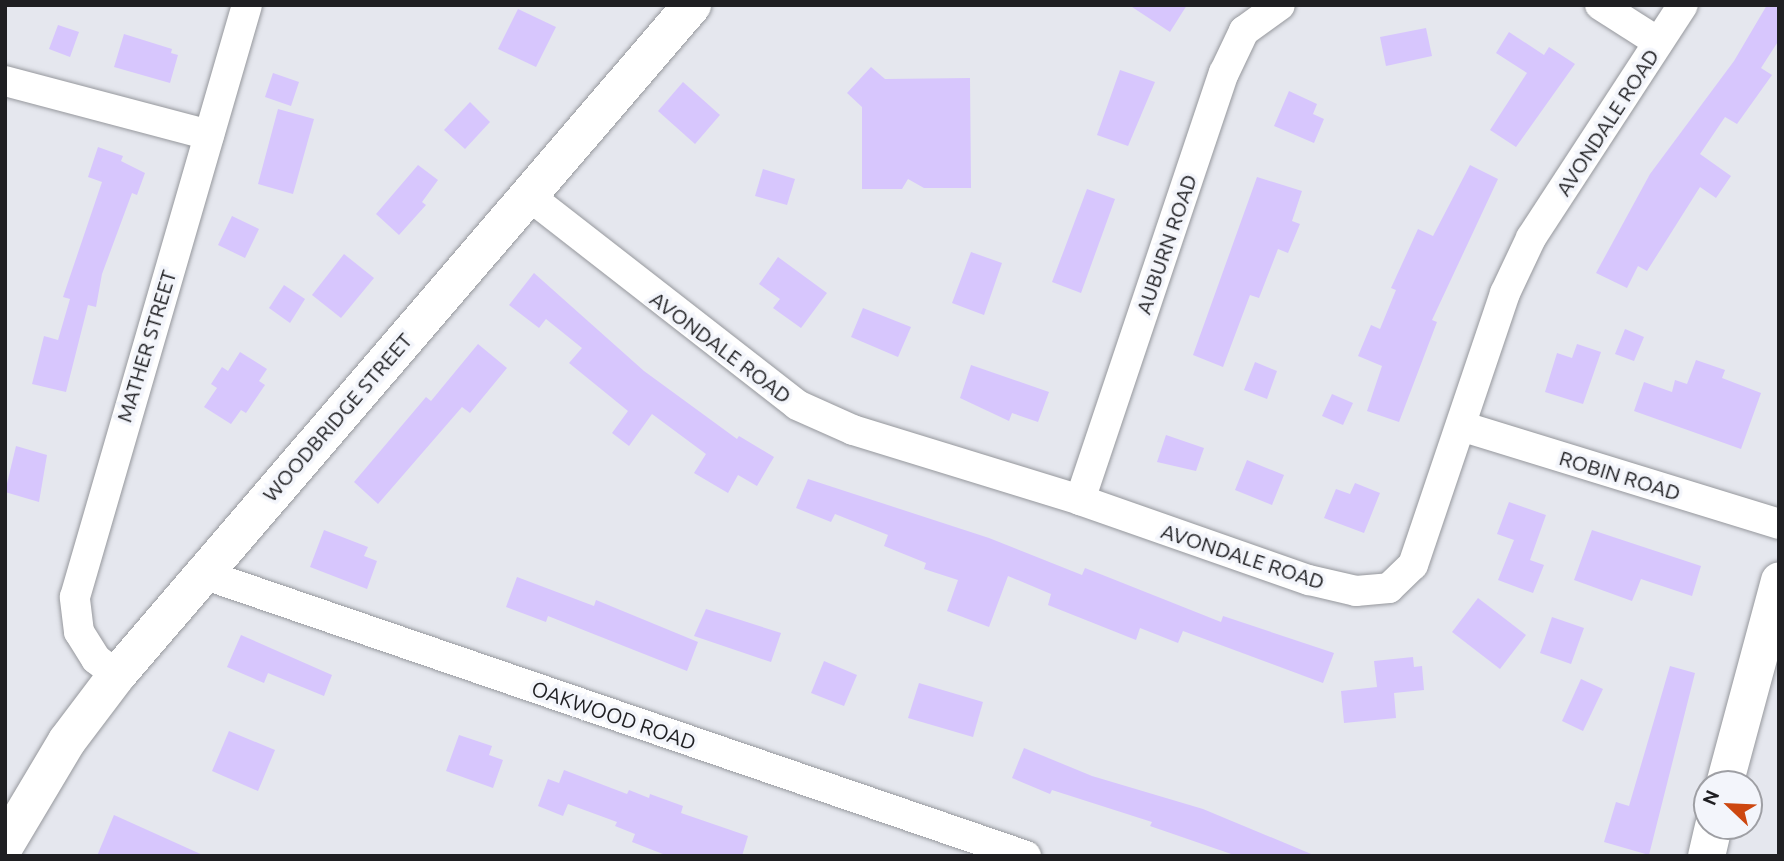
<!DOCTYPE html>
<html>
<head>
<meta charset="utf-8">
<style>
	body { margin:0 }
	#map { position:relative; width:1784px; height:861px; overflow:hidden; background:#e5e7ee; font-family:Ubuntu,sans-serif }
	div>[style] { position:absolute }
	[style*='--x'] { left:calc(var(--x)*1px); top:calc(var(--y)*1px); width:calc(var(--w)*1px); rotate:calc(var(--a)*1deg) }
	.building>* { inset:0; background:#d7c6fd }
	.roads { filter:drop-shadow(0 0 2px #96989d) drop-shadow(0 0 2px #96989d) }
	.minor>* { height:30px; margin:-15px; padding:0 15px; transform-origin:15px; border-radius:15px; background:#fff }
	.tertiary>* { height:37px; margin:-18.5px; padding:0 18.5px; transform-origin:18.5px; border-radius:18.5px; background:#fff }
	.secondary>* { height:38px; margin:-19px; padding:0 19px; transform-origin:19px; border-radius:19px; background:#fff }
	span { translate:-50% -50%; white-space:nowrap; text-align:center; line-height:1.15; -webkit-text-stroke:7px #f3f5fb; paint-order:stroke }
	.street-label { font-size:21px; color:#1f1f22 }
	.frame { position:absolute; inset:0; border:7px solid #1f1f22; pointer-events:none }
	.north { position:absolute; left:1693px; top:770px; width:70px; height:70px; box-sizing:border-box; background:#f3f5fb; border:2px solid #9e9fa4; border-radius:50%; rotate:293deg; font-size:19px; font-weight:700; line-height:28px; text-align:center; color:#1f1f22 }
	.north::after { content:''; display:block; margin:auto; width:24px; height:32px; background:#cd4710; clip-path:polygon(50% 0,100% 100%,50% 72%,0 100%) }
</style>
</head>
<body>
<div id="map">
	<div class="building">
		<i style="clip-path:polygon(1129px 5px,1187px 5px,1170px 32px)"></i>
		<i style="clip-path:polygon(1767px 5px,1779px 5px,1779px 40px,1761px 68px,1772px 75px,1737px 124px,1725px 117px,1700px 154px,1731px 176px,1716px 198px,1700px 187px,1647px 271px,1638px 266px,1627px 288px,1596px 273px,1650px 174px,1734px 61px)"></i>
		<i style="clip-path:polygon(518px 9px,556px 27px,536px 67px,498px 49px)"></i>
		<i style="clip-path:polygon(58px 25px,79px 32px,70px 57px,49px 49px)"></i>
		<i style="clip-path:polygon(1426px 28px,1432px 56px,1386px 66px,1380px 37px)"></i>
		<i style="clip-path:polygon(1509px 32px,1544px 55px,1549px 47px,1575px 64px,1516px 147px,1490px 130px,1527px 73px,1496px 53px)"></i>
		<i style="clip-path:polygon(124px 34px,172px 49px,171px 53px,178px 55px,170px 83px,114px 67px)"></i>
		<i style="clip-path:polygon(871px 67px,885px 79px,970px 78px,971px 188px,924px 188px,908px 179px,902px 189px,862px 189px,862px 107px,847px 93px)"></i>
		<i style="clip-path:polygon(1120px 70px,1155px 82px,1128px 146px,1097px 135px)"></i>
		<i style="clip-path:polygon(273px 73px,299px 82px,291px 106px,265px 97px)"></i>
		<i style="clip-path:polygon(683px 82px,720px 115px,695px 144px,658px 111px)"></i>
		<i style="clip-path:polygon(1289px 91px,1317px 104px,1313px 114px,1324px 119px,1314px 143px,1274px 126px)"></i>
		<i style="clip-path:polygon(470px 102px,490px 122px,465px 149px,444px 130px)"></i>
		<i style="clip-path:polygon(278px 109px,314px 119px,293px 194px,258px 184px)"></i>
		<i style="clip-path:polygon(98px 147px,123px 156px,121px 161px,145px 173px,137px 195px,132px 193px,102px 274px,96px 307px,88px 305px,66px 392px,32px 384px,44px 336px,58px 340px,70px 299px,63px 297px,102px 182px,88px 177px)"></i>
		<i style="clip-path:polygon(418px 165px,438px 180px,422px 202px,426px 205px,399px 235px,376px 214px)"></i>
		<i style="clip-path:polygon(1470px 165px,1498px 179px,1432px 320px,1437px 322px,1399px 422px,1367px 411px,1382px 366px,1358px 356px,1371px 325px,1380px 329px,1396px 290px,1391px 288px,1418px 229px,1433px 236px)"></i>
		<i style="clip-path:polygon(763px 169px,795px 179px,787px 205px,755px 196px)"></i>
		<i style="clip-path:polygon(1257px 177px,1302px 191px,1292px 221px,1300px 224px,1288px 253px,1278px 249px,1259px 298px,1250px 295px,1223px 367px,1193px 355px)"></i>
		<i style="clip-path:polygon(1087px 189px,1115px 199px,1081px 293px,1052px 282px)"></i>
		<i style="clip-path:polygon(232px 216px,259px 229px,245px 258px,218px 245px)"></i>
		<i style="clip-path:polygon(971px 252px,1002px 263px,984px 315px,952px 303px)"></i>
		<i style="clip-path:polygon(344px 254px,374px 278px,341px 318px,312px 295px)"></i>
		<i style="clip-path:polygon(778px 257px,827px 293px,801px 328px,773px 308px,780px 299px,759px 284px)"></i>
		<i style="clip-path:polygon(534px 273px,644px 371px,737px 439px,739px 436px,774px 457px,757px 486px,738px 475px,728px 493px,694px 473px,706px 454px,652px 414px,629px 446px,612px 433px,628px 411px,569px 363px,582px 348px,546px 319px,539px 328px,509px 305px)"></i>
		<i style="clip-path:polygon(284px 285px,305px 299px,290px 323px,269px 308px)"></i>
		<i style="clip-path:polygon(863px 308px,911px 327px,898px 357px,851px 337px)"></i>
		<i style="clip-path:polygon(1625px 329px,1644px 337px,1634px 361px,1615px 354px)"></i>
		<i style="clip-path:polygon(478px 344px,507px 368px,470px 413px,462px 407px,378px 504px,354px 482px,426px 397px,431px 401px)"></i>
		<i style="clip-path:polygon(1577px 344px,1601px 352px,1583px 404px,1545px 392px,1557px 353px,1572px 358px)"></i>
		<i style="clip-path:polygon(240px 352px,267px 369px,259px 381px,265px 385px,246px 413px,241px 410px,231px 424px,204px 407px,217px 388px,211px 384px,222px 367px,228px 371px)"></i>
		<i style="clip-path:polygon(1696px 360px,1725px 370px,1722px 378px,1761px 393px,1741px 449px,1634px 411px,1644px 382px,1672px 392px,1675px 380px,1687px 384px)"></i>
		<i style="clip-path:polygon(1255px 362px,1277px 371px,1267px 399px,1244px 390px)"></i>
		<i style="clip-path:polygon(971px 365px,1049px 392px,1038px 422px,1012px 413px,1009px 421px,960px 398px)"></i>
		<i style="clip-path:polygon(1332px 394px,1353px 403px,1343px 425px,1322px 416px)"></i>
		<i style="clip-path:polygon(1166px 435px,1204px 448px,1196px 471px,1157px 462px)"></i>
		<i style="clip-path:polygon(16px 446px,47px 455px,39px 502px,5px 492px)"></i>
		<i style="clip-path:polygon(1247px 460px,1284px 475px,1272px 505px,1235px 490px)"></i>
		<i style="clip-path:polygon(808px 479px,989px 538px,1082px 575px,1085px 568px,1221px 622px,1223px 616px,1334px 653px,1323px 683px,1183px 631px,1178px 643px,1140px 628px,1136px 640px,1048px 605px,1051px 594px,1008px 576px,989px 627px,947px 611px,958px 580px,924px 569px,926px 563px,884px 546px,888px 535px,835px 514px,831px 522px,796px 508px)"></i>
		<i style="clip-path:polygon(1355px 483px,1380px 493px,1364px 533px,1324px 518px,1336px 489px,1350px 494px)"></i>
		<i style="clip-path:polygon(1509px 502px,1546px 515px,1530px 560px,1544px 565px,1533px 593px,1498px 580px,1514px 540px,1497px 534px)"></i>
		<i style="clip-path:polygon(324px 530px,368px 547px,364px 556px,377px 561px,367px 589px,310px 567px)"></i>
		<i style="clip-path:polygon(1592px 530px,1701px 566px,1692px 596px,1641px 579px,1632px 601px,1574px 580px)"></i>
		<i style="clip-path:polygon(517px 577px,594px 606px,596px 600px,698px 642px,687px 671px,548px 616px,546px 622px,506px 607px)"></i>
		<i style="clip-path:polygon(1478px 598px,1526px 635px,1500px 669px,1452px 632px)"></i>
		<i style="clip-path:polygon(706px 609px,781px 633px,771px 662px,694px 636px)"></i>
		<i style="clip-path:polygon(1552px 617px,1584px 628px,1571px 664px,1540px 653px)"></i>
		<i style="clip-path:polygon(241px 635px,332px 675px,324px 696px,268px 673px,264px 683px,227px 667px)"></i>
		<i style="clip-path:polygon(1413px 657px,1414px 667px,1422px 666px,1424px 690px,1394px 693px,1396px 718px,1344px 723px,1341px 691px,1377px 687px,1374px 661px)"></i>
		<i style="clip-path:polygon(824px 661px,857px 675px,844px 706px,811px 693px)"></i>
		<i style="clip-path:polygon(1670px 666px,1695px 673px,1649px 855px,1604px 842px,1616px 802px,1629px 806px)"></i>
		<i style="clip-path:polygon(1581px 679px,1603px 689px,1583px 731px,1562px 721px)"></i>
		<i style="clip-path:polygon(919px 683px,983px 702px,973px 737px,908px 718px)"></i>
		<i style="clip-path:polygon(229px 731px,275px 750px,258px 791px,212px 771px)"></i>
		<i style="clip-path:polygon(459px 735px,492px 746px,489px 755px,503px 760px,493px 788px,446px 771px)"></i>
		<i style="clip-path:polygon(1024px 748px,1092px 776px,1203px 809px,1316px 856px,1237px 856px,1150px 826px,1152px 822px,1052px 790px,1050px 794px,1012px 778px)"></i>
		<i style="clip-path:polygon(564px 770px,627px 794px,629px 790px,649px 798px,650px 794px,683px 806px,681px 813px,748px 836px,742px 856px,668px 856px,632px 842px,635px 834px,615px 826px,617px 822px,568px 804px,563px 816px,538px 806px,548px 779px,559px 783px)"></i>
		<i style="clip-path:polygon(114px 815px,205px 856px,97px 856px)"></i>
	</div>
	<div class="roads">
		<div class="minor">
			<i style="--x:1600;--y:5;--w:69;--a:32.5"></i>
			<i style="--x:5;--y:81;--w:211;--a:14.8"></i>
			<i style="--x:529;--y:196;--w:340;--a:37.9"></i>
			<i style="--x:797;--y:405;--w:61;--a:24.1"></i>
			<i style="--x:853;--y:430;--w:238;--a:17.1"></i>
			<i style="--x:1080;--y:500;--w:243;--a:19.3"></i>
			<i style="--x:1309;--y:580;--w:48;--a:13.2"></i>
			<i style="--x:1356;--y:591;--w:33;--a:-5"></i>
			<i style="--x:1389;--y:588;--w:33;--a:-44"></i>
			<i style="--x:1413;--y:565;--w:287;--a:-71.3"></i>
			<i style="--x:1505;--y:293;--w:61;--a:-64.7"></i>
			<i style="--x:1531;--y:238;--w:278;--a:-56.9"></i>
			<i style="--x:1461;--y:426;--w:333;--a:17.1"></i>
			<i style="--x:1080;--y:500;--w:451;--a:-71.4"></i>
			<i style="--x:1224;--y:73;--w:47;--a:-64.5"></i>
			<i style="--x:1244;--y:31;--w:44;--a:-35.8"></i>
			<i style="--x:203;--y:574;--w:870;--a:18.91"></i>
			<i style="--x:117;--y:675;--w:26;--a:-143"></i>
			<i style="--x:96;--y:659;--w:32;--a:-122"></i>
			<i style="--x:79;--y:632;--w:35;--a:-97"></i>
			<i style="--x:75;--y:597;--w:616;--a:-73.8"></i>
		</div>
		<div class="tertiary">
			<i style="--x:1724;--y:784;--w:211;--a:-74.9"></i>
			<i style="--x:1706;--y:856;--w:31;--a:-77"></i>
		</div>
		<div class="secondary">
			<i style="--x:5;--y:845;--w:121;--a:-59.2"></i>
			<i style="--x:67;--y:741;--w:83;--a:-52.9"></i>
			<i style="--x:117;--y:675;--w:883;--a:-49.36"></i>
		</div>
	</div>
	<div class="street-label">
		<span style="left:1607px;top:122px;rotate:-57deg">AVONDALE ROAD</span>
		<span style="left:1166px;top:244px;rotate:-71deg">AUBURN ROAD</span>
		<span style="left:146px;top:346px;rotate:-73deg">MATHER STREET</span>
		<span style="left:721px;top:347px;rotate:37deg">AVONDALE ROAD</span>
		<span style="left:337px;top:417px;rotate:-49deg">WOODBRIDGE STREET</span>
		<span style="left:1620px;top:475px;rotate:17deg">ROBIN ROAD</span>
		<span style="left:1243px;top:556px;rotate:18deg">AVONDALE ROAD</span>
		<span style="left:614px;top:715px;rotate:19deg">OAKWOOD ROAD</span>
	</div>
	<div class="frame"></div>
	<div class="north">N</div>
</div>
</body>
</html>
